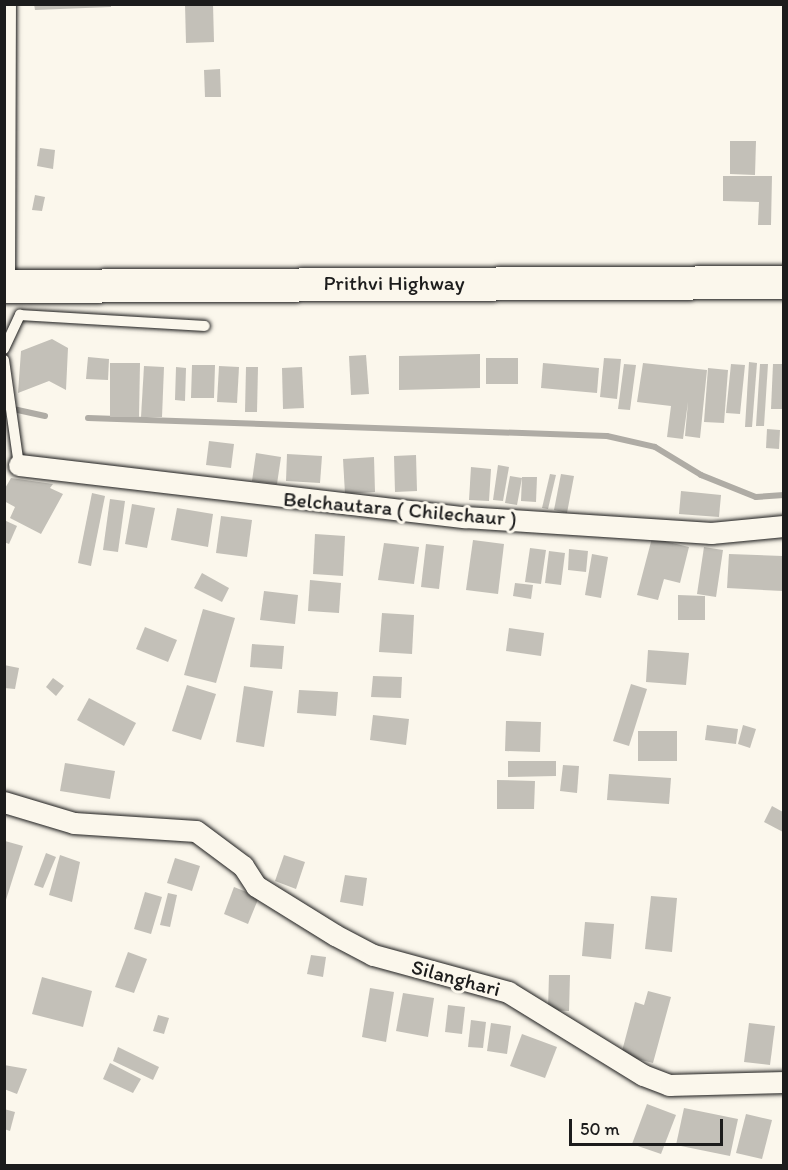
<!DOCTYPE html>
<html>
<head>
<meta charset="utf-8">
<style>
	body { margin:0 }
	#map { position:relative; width:788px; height:1170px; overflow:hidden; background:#fbf7ec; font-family:Itim,sans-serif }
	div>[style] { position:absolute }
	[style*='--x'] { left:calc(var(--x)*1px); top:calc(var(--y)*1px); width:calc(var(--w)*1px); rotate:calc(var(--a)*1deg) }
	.stream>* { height:6px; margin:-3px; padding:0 3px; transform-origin:3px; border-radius:3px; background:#afaca5 }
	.building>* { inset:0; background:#c3c0b8 }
	.roads { filter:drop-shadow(0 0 2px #1c1c1c) drop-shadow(0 0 2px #1c1c1c) }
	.lane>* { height:10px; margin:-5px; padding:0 5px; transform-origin:5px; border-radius:5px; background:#fbf7ec }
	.street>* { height:21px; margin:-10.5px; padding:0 10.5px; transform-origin:10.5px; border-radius:10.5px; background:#fbf7ec }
	.highway>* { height:33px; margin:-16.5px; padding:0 16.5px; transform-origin:16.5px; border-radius:16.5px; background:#fbf7ec }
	span { translate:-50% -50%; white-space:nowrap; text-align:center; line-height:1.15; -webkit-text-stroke:6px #fbf7ec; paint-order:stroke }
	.street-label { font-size:21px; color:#1c1c1c }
	.frame { position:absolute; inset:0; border:6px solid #1c1c1c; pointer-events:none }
	.scale { position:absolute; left:569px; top:1119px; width:154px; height:27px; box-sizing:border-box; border:3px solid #1c1c1c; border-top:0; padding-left:8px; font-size:18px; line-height:21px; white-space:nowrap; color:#1c1c1c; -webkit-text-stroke:4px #fbf7ec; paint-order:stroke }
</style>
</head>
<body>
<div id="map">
	<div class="stream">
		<i style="--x:4;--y:407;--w:42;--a:12.4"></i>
		<i style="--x:88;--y:418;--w:519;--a:1.99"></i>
		<i style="--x:607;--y:436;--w:49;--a:12.9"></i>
		<i style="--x:655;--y:447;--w:54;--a:31.3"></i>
		<i style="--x:701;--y:475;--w:59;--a:21.8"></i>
		<i style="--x:756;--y:497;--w:28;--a:-4"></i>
	</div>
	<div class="building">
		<i style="clip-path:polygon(34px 4px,111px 4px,111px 7px,35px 10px)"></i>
		<i style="clip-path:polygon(185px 4px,213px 4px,214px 42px,186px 43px)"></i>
		<i style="clip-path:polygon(220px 69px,221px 97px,205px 97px,204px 70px)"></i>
		<i style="clip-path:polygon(730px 141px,756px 141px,755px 175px,730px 174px)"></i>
		<i style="clip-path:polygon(40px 148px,55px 150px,53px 169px,37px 166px)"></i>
		<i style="clip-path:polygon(723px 176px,772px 176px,771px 225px,758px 225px,759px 202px,723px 201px)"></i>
		<i style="clip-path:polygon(35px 195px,45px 197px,42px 211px,32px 210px)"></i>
		<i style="clip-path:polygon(52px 339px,68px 348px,66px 390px,49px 381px,18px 393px,21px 351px)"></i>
		<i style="clip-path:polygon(480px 354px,480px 388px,399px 390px,399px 356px)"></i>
		<i style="clip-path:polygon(366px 355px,369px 394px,351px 395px,349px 356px)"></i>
		<i style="clip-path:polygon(88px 357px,109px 359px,108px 380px,86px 379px)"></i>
		<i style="clip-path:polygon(486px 358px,518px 358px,518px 384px,486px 384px)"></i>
		<i style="clip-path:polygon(604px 358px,621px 359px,617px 399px,600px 397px)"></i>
		<i style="clip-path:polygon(749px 362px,757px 363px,752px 427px,745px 427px)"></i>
		<i style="clip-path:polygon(110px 363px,140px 363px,139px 417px,110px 417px)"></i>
		<i style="clip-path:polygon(543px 363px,599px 368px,597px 393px,541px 388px)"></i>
		<i style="clip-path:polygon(643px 363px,707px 370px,700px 438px,685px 436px,688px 402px,683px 439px,667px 437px,671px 406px,637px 402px)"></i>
		<i style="clip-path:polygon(624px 364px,636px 365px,630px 410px,618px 409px)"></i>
		<i style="clip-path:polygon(731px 364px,745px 365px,740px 414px,726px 413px)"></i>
		<i style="clip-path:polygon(760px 364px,768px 364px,764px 426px,756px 426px)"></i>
		<i style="clip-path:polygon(773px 364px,783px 364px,783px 409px,771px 409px)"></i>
		<i style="clip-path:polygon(192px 365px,215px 365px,214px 398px,191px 398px)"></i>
		<i style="clip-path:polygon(144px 366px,164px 367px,162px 417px,141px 417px)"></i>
		<i style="clip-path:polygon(219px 366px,239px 367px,237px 403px,217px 402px)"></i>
		<i style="clip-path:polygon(176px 367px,186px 368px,185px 401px,175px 400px)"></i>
		<i style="clip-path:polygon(246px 367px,258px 367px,257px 412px,245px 412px)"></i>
		<i style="clip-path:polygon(302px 367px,304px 408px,283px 409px,282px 368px)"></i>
		<i style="clip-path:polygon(708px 368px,728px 370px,724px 423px,704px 422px)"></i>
		<i style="clip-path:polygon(767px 429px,780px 430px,779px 449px,766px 448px)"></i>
		<i style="clip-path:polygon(209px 441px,234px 444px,231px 468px,206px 465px)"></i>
		<i style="clip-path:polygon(256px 453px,281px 457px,277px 484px,252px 481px)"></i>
		<i style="clip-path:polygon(287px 454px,322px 456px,320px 483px,286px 481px)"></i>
		<i style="clip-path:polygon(416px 455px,417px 491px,395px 492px,394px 456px)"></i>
		<i style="clip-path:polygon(374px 457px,375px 492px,345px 494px,343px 459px)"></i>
		<i style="clip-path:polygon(498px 465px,509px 467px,503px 501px,493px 500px)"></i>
		<i style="clip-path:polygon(471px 467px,491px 469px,489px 501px,469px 500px)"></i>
		<i style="clip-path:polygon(550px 474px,556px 475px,548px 509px,542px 508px)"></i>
		<i style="clip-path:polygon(561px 474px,574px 476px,567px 513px,554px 510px)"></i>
		<i style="clip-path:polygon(510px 476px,522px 478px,517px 505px,505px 503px)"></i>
		<i style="clip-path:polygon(522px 477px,537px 477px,536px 502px,521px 501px)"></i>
		<i style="clip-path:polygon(11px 478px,53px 484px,50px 488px,63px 494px,41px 534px,10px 518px,15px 507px,4px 501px,4px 490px)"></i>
		<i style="clip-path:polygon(681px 491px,721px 495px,719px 517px,679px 514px)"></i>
		<i style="clip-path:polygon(92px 493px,105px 496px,91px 566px,78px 563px)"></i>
		<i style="clip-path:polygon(110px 499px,125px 501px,118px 552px,103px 550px)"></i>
		<i style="clip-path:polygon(132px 504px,155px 508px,147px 548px,125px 544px)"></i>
		<i style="clip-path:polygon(177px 508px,213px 514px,208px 547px,171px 540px)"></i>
		<i style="clip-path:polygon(221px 516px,252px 520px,247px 557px,216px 553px)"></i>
		<i style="clip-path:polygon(4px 520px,17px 526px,9px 544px,4px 542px)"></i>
		<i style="clip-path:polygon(315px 534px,345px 536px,343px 576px,313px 574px)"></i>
		<i style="clip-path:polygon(652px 538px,689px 547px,680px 583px,664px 579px,658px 600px,637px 595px)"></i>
		<i style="clip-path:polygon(473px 540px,504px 544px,498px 594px,466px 590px)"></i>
		<i style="clip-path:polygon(384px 543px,419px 547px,414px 584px,378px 580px)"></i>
		<i style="clip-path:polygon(426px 544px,444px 546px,439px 589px,421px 587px)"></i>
		<i style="clip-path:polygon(704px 547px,723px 550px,716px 597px,697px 594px)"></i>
		<i style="clip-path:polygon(530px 548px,546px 550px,541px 584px,525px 582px)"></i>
		<i style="clip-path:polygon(569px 549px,588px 551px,586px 572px,568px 570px)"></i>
		<i style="clip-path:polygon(549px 551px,565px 553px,561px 585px,545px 583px)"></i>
		<i style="clip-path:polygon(592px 554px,608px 557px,601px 598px,585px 595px)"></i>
		<i style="clip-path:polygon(729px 554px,783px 556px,783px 591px,727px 588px)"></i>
		<i style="clip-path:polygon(202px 573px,229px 588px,222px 602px,194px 588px)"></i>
		<i style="clip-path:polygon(310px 580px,341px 583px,339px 613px,308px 611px)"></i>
		<i style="clip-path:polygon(515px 583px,533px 585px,531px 599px,513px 596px)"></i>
		<i style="clip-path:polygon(264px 591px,298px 595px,295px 624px,260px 620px)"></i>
		<i style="clip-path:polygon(678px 595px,705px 596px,705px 620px,678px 620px)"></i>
		<i style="clip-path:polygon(203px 609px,235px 618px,216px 683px,184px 675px)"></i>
		<i style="clip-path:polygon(382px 613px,414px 615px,412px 654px,379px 652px)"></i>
		<i style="clip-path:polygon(145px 627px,177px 640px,168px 662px,136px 649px)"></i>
		<i style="clip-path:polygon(509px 628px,544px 633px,541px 656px,506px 651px)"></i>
		<i style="clip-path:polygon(252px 644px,284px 646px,282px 669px,250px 667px)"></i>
		<i style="clip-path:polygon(648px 650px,689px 653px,686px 685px,646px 682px)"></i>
		<i style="clip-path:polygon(4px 665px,19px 668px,15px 689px,4px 688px)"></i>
		<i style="clip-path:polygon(373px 676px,402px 677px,401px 698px,371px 697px)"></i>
		<i style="clip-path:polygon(53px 678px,64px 686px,56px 696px,46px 687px)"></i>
		<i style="clip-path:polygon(631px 684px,647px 689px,629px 746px,613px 741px)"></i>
		<i style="clip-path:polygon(187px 685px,216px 694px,201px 740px,172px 731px)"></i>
		<i style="clip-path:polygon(244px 686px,273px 691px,264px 747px,236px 742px)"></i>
		<i style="clip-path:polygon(299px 690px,338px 692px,336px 716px,297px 713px)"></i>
		<i style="clip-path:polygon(89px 698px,136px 723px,124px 746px,77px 720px)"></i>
		<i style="clip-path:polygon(373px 715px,409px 719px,406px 745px,370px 740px)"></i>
		<i style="clip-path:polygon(506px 721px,541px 722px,540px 752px,505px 751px)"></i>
		<i style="clip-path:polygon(707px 725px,738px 729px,736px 744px,705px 740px)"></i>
		<i style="clip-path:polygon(743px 725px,756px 729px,750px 748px,738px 744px)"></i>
		<i style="clip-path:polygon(638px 731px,677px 731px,677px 761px,638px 761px)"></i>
		<i style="clip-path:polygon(508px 761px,556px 761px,556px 776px,508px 777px)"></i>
		<i style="clip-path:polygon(65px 763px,115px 771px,110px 799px,60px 791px)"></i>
		<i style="clip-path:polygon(563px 765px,579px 766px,577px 793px,560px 791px)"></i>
		<i style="clip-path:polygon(609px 774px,671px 778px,669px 804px,607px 800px)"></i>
		<i style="clip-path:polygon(497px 780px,535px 781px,534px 809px,497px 809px)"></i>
		<i style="clip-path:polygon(772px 806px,783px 812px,783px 832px,764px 822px)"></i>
		<i style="clip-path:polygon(5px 841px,23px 846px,5px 903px,4px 844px)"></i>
		<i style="clip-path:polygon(46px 853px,56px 857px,43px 888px,34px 885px)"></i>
		<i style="clip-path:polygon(60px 855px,80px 862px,72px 902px,49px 895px)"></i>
		<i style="clip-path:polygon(284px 855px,305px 862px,296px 889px,275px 881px)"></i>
		<i style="clip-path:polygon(175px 858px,200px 866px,192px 891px,167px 883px)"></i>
		<i style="clip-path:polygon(345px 875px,367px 878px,363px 906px,340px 902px)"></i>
		<i style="clip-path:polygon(234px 887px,259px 897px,248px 924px,224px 914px)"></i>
		<i style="clip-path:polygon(145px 892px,162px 897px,151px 934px,134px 929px)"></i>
		<i style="clip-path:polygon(168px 893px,177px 895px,170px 927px,160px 925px)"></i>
		<i style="clip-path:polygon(651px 896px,677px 898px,672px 952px,645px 949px)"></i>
		<i style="clip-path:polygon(585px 922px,614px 924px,611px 959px,582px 956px)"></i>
		<i style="clip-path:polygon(128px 952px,147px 959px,134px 993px,115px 987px)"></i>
		<i style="clip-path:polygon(311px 955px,326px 957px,323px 977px,307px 974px)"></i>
		<i style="clip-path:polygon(549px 975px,570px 975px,569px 1011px,548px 1010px)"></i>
		<i style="clip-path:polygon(42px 977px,92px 991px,83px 1027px,32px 1014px)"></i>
		<i style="clip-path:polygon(370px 988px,394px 992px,386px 1042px,362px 1037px)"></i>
		<i style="clip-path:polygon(648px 991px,671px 997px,653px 1063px,621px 1055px,635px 1002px,644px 1005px)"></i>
		<i style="clip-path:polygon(403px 993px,434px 998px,428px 1037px,396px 1031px)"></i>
		<i style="clip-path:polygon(448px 1005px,465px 1007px,462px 1034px,445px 1032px)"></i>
		<i style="clip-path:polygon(158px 1015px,169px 1018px,164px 1034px,153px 1031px)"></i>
		<i style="clip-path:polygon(471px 1020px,486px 1022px,483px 1048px,468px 1047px)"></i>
		<i style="clip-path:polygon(491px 1023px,511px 1026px,507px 1054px,487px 1051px)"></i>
		<i style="clip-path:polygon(749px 1023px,775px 1026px,770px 1065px,744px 1062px)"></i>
		<i style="clip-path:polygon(522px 1034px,557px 1047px,545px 1078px,510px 1066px)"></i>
		<i style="clip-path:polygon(118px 1047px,159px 1067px,153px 1080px,113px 1061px)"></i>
		<i style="clip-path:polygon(110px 1063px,141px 1079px,133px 1093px,103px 1079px)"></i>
		<i style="clip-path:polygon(4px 1065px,27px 1069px,17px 1094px,4px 1089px)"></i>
		<i style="clip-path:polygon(647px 1104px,676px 1115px,661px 1154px,632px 1144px)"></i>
		<i style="clip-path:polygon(684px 1108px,738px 1119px,730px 1156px,676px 1145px)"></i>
		<i style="clip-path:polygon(4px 1109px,15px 1112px,10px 1131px,4px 1129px)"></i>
		<i style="clip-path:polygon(746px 1114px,772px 1120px,762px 1159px,736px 1153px)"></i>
	</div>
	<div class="roads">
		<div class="lane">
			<i style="--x:10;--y:283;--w:279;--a:-89.8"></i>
			<i style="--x:4;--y:349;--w:38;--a:-65"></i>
			<i style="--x:20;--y:315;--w:185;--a:3.4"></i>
			<i style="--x:4;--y:360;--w:106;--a:81.9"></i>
		</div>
		<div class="street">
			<i style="--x:19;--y:465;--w:449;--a:6.7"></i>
			<i style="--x:465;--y:517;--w:247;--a:3.7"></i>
			<i style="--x:711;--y:533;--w:73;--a:-5.5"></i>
			<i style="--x:4;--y:802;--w:73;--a:16.7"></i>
			<i style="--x:74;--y:823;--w:122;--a:3.8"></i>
			<i style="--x:196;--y:831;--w:59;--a:36.7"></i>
			<i style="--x:243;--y:866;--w:24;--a:57"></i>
			<i style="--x:256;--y:886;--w:93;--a:31.8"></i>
			<i style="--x:335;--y:935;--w:43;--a:27.8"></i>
			<i style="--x:373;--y:955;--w:140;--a:15.3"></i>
			<i style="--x:508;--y:992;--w:158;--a:31.6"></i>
			<i style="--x:643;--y:1075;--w:28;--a:21"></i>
			<i style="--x:669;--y:1085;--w:115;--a:-1.5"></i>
		</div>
		<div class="highway">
			<i style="--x:4;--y:286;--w:780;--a:-0.29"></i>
		</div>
	</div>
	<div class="street-label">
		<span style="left:394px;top:283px">Prithvi Highway</span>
		<span style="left:400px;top:509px;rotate:5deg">Belchautara ( Chilechaur )</span>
		<span style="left:456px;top:978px;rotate:15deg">Silanghari</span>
	</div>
	<div class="frame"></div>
	<div class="scale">50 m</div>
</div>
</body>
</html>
